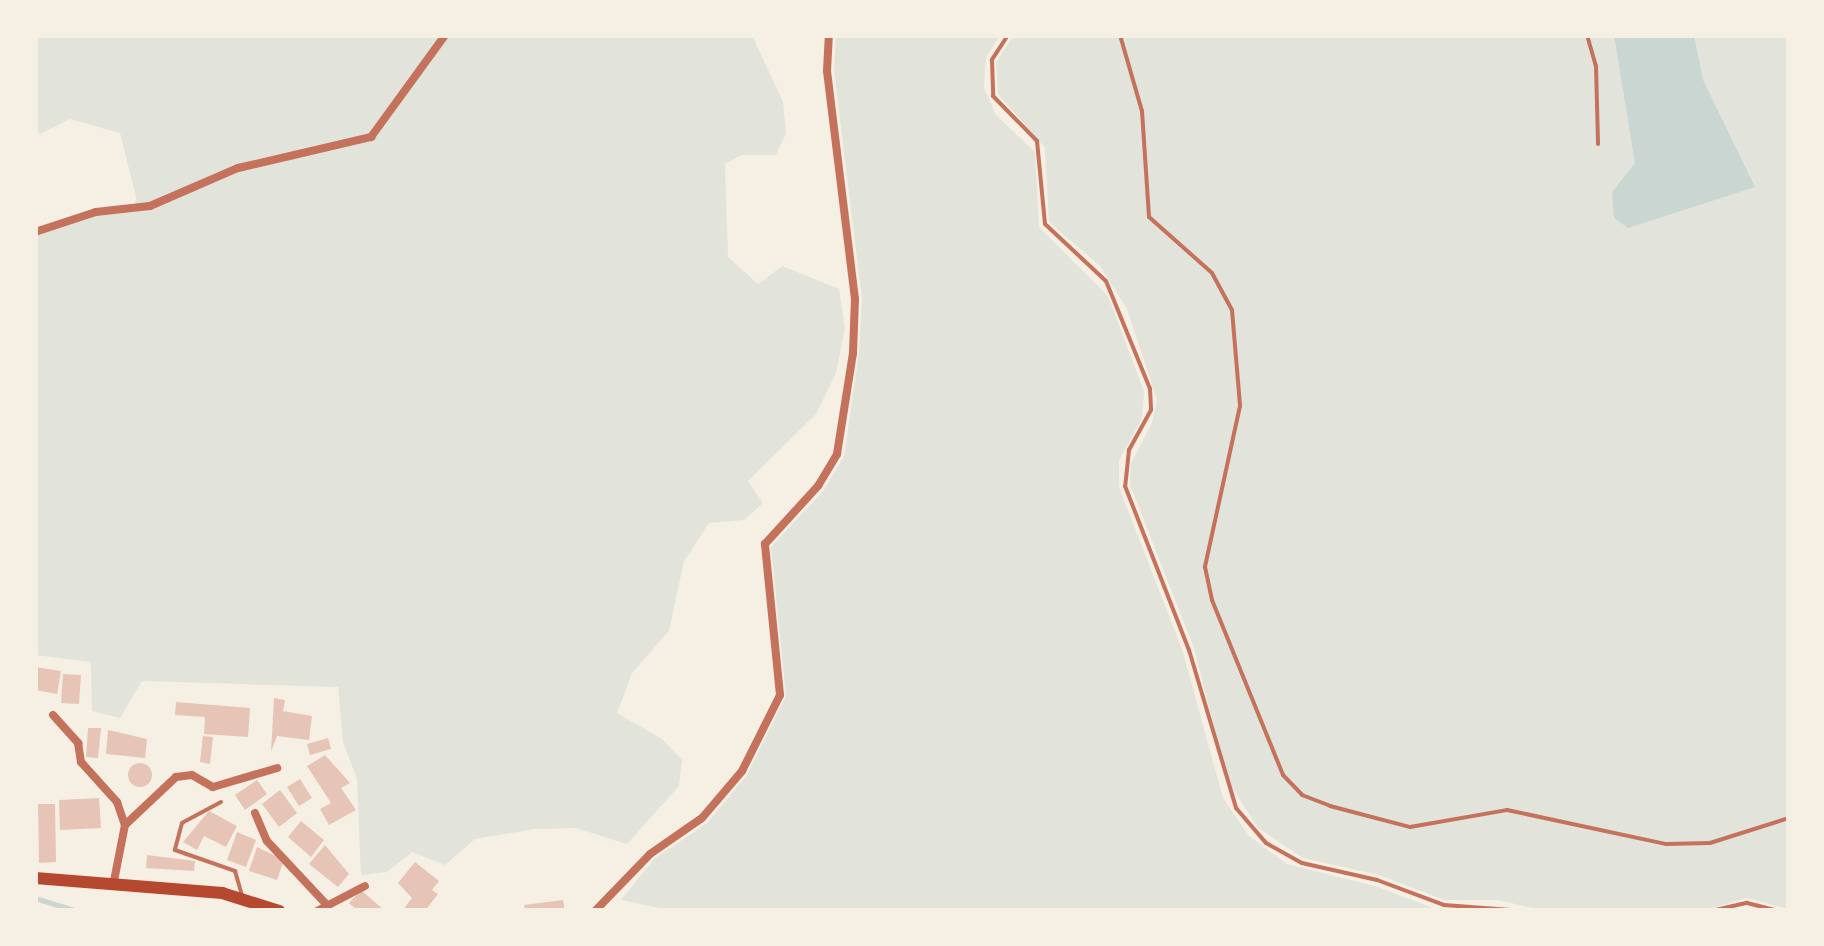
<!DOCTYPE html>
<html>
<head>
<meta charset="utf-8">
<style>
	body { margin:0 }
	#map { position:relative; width:1824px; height:946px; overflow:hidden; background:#f6efe4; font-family:"Nunito Sans",sans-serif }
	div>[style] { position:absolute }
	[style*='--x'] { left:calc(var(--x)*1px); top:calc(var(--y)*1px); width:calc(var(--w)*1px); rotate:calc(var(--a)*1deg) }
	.green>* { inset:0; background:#e2e4dc }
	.water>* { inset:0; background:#c9d6d2 }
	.stream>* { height:5px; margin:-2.5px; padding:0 2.5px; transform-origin:2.5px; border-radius:2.5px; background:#c9d6d2 }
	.building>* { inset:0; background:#e6c5b7 }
	.round { border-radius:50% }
	.service>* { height:4px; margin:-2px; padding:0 2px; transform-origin:2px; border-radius:2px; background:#c5725c }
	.minor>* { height:8px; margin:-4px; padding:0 4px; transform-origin:4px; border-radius:4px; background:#c5725c }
	.primary>* { height:12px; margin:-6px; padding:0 6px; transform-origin:6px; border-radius:6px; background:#b5482f }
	span { translate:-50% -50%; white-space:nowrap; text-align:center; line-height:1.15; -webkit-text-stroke:9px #f6efe4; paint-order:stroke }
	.frame { position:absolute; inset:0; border:38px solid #f6efe4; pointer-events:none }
</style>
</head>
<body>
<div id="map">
	<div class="green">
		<i style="clip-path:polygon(35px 35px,752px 35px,783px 102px,786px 133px,776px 155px,742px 155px,725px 164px,728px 257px,758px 284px,782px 266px,839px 289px,845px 328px,836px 373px,816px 414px,748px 481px,763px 503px,744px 520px,709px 523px,684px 561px,669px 631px,632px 673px,617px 713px,662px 739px,682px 760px,679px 786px,627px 844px,576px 828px,535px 829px,475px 839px,445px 865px,412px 852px,387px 872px,361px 875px,357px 779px,343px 742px,338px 687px,142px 681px,120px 718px,92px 711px,91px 662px,35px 655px,35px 233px,135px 205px,136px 197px,120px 133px,70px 119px,40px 134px,35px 128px)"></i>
		<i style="clip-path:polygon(836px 35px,1000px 35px,986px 58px,984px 88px,996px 115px,1035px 152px,1039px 227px,1108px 296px,1144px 391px,1142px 419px,1119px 460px,1119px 487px,1183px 652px,1223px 798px,1249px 836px,1287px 864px,1375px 886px,1441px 911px,674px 911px,621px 900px,654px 859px,707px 823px,747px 775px,786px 696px,771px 547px,824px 490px,844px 456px,859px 353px,862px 299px,834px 71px)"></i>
		<i style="clip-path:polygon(1014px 35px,1789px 35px,1789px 909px,1747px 898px,1700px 911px,1546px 911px,1498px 900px,1444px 900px,1379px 875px,1303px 858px,1258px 828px,1228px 781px,1194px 648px,1130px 485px,1131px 463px,1152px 423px,1157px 400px,1127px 309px,1100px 266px,1049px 222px,1045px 148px,998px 94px,996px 62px)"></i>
	</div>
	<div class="water">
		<i style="clip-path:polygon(1614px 35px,1694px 35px,1703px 80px,1755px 187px,1628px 228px,1614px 218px,1612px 192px,1635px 163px)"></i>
	</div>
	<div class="stream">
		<i style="--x:35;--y:898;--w:44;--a:17.2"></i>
	</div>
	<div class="building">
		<i style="clip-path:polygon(35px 667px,61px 671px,57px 694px,35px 690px)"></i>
		<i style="clip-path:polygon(63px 674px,81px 675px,79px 704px,61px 703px)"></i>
		<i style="clip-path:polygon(274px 698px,285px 700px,283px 711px,312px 716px,309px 740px,277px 736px,271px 752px)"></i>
		<i style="clip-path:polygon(176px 702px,250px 708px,248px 737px,204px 734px,205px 717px,175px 715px)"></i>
		<i style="clip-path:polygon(88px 728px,101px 728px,98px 758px,86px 757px)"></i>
		<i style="clip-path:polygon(108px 730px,147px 739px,145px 758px,106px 754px)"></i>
		<i style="clip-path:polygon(203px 736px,213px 737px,210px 764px,200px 762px)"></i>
		<i style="clip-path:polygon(328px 738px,331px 749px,310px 755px,307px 744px)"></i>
		<i style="clip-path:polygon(325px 755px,350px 783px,341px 788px,356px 810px,329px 825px,320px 809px,331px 803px,307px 766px)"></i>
		<i class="round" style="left:128px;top:763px;width:24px;height:24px"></i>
		<i style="clip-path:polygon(300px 779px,312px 798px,299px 806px,287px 787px)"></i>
		<i style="clip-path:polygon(257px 780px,267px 794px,245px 810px,235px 795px)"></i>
		<i style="clip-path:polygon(280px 790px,297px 813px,279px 827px,262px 804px)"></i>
		<i style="clip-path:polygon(99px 798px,101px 828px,60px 830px,59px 800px)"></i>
		<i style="clip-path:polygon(38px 804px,55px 804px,56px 862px,39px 863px)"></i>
		<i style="clip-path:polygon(209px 811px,237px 826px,226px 847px,204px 836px,197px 850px,183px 842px)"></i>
		<i style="clip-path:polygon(301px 821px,324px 840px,311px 857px,288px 837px)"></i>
		<i style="clip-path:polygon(237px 832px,256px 840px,246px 867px,227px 860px)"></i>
		<i style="clip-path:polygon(325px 845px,349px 874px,338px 887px,309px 864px)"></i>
		<i style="clip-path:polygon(257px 847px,284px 860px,277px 880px,249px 871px)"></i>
		<i style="clip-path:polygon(147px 855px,195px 861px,194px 871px,146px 868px)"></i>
		<i style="clip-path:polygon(415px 862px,439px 881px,432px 890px,438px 894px,425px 911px,402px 911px,412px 898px,398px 883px)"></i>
		<i style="clip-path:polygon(361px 890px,385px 911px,358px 911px,349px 903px)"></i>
		<i style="clip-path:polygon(563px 900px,565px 911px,525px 911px,524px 905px)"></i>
	</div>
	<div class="service">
		<i style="--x:1008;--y:35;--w:30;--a:123"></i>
		<i style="--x:992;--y:60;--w:36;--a:88"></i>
		<i style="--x:993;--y:96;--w:63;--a:45.6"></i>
		<i style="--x:1037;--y:141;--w:83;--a:84.5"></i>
		<i style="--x:1045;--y:224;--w:83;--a:43.1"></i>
		<i style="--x:1106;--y:281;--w:117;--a:67.8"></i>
		<i style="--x:1150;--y:389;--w:21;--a:87"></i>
		<i style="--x:1151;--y:410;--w:46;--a:118.8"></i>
		<i style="--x:1129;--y:450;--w:36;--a:96"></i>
		<i style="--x:1125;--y:486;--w:176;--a:68.7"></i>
		<i style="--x:1189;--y:650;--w:165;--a:73.4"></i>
		<i style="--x:1236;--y:808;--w:46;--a:49.4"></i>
		<i style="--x:1266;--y:843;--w:41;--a:29.1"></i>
		<i style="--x:1302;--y:863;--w:77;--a:12.8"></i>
		<i style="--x:1377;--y:880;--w:72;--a:20.5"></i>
		<i style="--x:1444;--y:905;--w:80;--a:4.3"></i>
		<i style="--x:1120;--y:35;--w:79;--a:73.9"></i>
		<i style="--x:1142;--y:111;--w:106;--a:86.2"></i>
		<i style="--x:1149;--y:217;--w:84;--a:41.6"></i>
		<i style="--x:1212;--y:273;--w:42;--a:61.6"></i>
		<i style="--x:1232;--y:310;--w:96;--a:85.2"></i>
		<i style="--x:1240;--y:406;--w:165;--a:102.3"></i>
		<i style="--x:1205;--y:567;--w:34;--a:78"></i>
		<i style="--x:1212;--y:600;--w:189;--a:67.9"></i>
		<i style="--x:1283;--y:775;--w:28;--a:46"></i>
		<i style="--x:1302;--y:795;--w:30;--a:21"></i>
		<i style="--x:1330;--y:806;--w:83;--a:14.7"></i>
		<i style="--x:1410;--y:827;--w:98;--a:-9.9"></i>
		<i style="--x:1507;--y:810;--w:163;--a:12.1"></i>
		<i style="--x:1666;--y:844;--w:44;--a:-1.3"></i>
		<i style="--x:1710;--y:843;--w:83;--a:-17.6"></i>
		<i style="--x:1587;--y:35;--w:32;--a:74"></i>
		<i style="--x:1596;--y:66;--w:78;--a:88.5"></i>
		<i style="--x:221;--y:802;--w:44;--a:151.7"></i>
		<i style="--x:182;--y:823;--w:28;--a:105"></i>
		<i style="--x:175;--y:850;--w:64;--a:19.3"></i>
		<i style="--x:235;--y:871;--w:26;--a:74"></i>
		<i style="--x:1711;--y:911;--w:37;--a:-13"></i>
		<i style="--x:1747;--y:903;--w:34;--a:14"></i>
	</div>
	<div class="minor">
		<i style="--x:35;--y:232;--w:64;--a:-18.2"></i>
		<i style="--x:96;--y:212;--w:54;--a:-6.3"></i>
		<i style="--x:150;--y:206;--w:96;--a:-23.4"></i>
		<i style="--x:238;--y:168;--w:137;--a:-13.1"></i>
		<i style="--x:371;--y:137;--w:126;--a:-54"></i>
		<i style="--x:53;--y:715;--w:38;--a:48"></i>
		<i style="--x:78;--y:743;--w:19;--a:81"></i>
		<i style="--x:81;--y:762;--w:54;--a:48"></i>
		<i style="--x:117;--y:802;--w:24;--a:71"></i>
		<i style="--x:255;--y:813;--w:30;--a:67"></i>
		<i style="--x:267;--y:841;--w:85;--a:46.9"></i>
		<i style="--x:113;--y:886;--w:62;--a:-78.9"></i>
		<i style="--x:125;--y:825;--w:70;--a:-43.3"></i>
		<i style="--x:176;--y:777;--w:16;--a:-7"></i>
		<i style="--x:192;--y:775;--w:24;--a:30"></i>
		<i style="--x:213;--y:787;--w:67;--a:-16.5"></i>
		<i style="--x:317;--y:911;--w:54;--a:-27.5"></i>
		<i style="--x:595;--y:911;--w:79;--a:-46"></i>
		<i style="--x:650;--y:854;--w:63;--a:-34.7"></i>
		<i style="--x:702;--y:818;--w:62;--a:-49.6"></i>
		<i style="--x:742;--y:771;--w:85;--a:-63.4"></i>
		<i style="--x:780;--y:695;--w:152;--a:-95.7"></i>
		<i style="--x:765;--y:544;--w:79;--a:-47.6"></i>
		<i style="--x:818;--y:486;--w:37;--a:-59"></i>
		<i style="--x:837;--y:454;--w:102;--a:-81"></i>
		<i style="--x:853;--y:353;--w:54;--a:-87.9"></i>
		<i style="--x:855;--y:299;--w:230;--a:-97"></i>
		<i style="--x:827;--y:71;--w:36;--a:-87"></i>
	</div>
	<div class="primary">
		<i style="--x:35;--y:878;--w:188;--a:4.6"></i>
		<i style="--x:222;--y:893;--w:60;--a:17.5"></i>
	</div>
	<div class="frame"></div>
</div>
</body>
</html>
